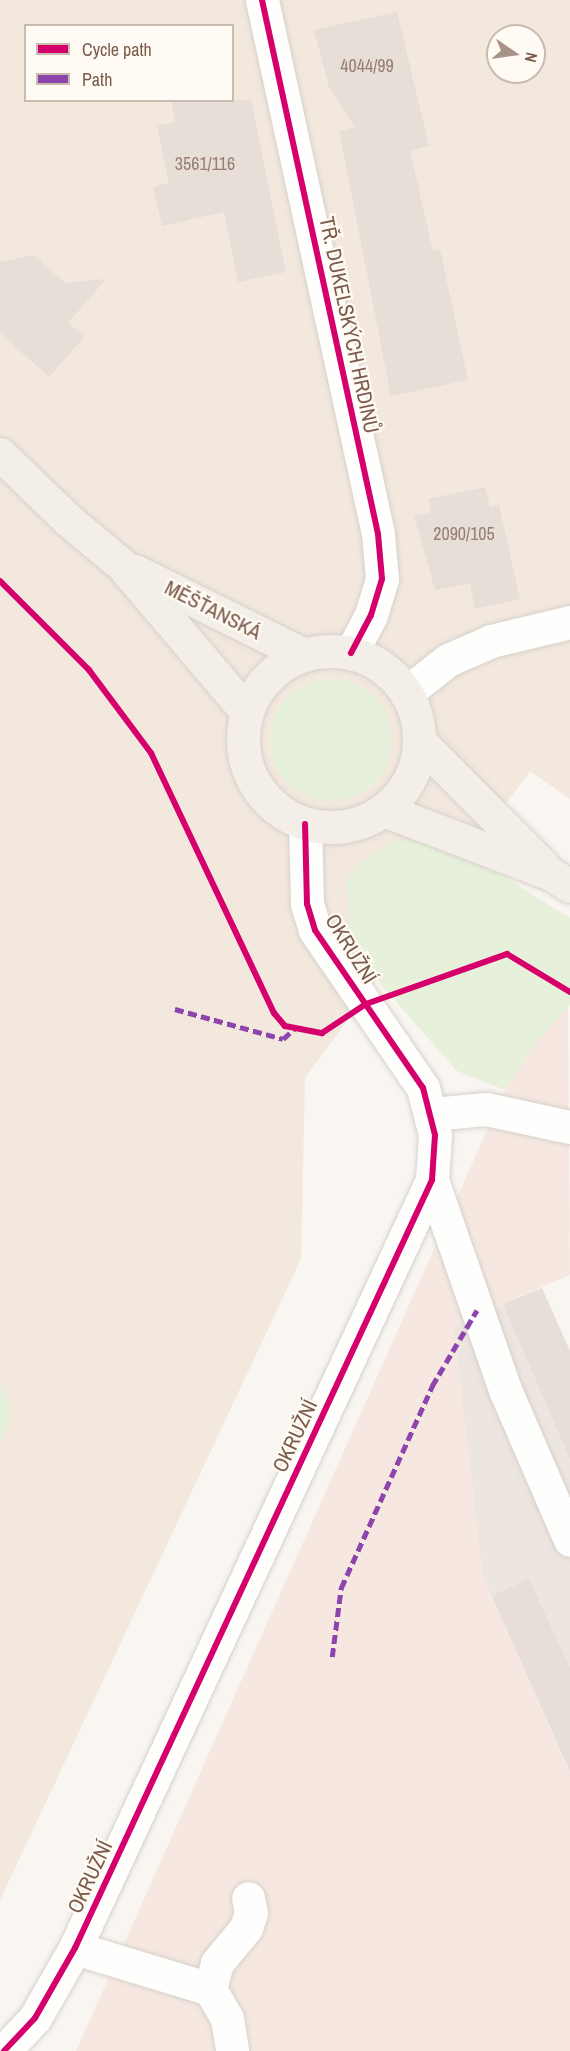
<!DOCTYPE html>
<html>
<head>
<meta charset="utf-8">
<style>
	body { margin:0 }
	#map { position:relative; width:570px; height:2051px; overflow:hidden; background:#f9f5f0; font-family:"Archivo Narrow",sans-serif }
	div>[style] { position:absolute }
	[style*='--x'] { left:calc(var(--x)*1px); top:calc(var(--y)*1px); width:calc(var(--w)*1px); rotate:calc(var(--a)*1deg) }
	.residential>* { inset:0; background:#f2e8de }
	.commercial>* { inset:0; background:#f6e8e1 }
	.industrial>* { inset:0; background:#ede5e0 }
	.green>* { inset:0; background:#e7f0db }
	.round { border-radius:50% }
	.building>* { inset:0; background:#e6ded7 }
	.roads { filter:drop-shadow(0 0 2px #d7d1cb) drop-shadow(0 0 2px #d7d1cb) }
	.minor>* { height:33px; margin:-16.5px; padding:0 16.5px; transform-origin:16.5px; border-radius:16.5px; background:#fefefd }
	.major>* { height:33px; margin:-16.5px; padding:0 16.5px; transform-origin:16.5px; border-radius:16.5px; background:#f3eee8 }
	.major>.ring { margin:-16.5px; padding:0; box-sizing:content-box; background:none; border:33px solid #f3eee8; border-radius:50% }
	.quiet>* { height:4.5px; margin-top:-2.25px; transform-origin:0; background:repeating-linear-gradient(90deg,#8e44ad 0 9px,transparent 0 13.5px) }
	.cycleway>* { height:6px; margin:-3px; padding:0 3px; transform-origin:3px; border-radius:3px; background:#d6006c }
	span { translate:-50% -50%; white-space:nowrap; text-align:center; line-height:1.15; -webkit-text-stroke:4.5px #fffaf3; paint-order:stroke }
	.number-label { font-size:18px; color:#977e72 }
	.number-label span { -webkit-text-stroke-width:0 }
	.street-label { font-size:21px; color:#7a5c4d }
	.legend { position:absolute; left:24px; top:24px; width:210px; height:78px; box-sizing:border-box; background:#fffaf3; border:2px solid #cabbb1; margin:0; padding:8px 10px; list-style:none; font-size:18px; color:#7a5c4d }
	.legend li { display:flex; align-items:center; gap:12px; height:30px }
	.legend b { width:30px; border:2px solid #cabbb1 }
	.north { position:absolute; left:486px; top:24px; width:60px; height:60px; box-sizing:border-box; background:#fffaf3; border:2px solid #cabbb1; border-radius:50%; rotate:103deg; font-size:16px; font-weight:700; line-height:24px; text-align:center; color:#7a5c4d }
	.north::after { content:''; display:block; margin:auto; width:21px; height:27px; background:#a69286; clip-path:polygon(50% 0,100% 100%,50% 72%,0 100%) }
</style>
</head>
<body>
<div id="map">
	<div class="residential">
		<i style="clip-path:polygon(evenodd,0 0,570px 0,570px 799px,530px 771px,305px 1078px,301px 1259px,0 1900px,0 0,26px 26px,232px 26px,232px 100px,26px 100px,26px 26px,0 0,498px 36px,534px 36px,534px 72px,498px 72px,498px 36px)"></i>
	</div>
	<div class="commercial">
		<i style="clip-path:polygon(568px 1007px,570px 1275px,503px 1304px,483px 1577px,570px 1774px,570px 2051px,76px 2051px,505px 1090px,537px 1041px)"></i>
	</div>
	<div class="industrial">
		<i style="clip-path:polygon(542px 1288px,570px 1353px,570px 1773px,483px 1577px,454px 1327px)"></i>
	</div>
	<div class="green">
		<i class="round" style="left:270px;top:679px;width:122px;height:122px"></i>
		<i style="clip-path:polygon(416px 839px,461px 850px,570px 918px,570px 1005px,537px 1041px,505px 1090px,457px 1071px,382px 986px,350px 937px,346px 881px,361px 862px,390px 842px)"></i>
		<i style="clip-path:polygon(0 1384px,9px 1401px,9px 1426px,0 1443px)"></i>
	</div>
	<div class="building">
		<i style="clip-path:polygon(397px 12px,429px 146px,410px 151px,433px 251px,440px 249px,468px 380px,391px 396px,339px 131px,355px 127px,329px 87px,314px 30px)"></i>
		<i style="clip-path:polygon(171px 100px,251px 100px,286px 272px,238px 282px,224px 212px,162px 226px,153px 187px,169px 183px,157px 126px,175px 122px)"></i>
		<i style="clip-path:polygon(34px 255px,65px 283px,106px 279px,68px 323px,85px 336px,49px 377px,0 333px,0 262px)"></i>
		<i style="clip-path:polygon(485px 487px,490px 507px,499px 505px,520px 599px,475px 609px,470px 583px,435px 590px,414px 516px,431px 512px,428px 499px)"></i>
		<i style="clip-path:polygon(542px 1288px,570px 1351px,570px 1459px,503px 1304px)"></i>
		<i style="clip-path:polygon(529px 1579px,570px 1668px,570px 1771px,492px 1596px)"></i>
	</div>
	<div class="roads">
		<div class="minor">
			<i style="--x:262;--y:0;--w:546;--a:77.74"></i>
			<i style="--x:378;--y:534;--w:45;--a:84.9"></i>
			<i style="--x:382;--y:579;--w:38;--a:107"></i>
			<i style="--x:371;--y:615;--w:43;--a:117.8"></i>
			<i style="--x:406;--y:693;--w:53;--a:-38.2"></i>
			<i style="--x:448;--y:660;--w:47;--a:-23.8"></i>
			<i style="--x:491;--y:641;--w:81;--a:-13.5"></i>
			<i style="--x:432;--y:1114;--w:54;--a:-5.3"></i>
			<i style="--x:486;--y:1109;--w:86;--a:12.1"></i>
			<i style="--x:432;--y:1180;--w:225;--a:70.8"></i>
			<i style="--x:506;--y:1392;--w:161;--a:66.6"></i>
			<i style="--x:75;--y:1948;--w:141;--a:16.9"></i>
			<i style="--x:210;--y:1989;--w:34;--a:60"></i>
			<i style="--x:227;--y:2018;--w:33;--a:81"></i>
			<i style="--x:210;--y:1989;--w:27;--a:-75"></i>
			<i style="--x:217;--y:1963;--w:45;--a:-50.4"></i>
			<i style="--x:246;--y:1928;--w:16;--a:-72"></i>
			<i style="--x:251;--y:1913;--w:15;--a:-101"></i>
			<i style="--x:4;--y:2051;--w:45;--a:-46.8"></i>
			<i style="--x:35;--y:2018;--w:81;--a:-60.3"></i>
			<i style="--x:75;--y:1948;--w:847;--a:-65.07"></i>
			<i style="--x:432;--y:1180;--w:45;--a:-86.2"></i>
			<i style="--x:435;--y:1135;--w:49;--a:-104.3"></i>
			<i style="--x:423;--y:1088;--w:191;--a:-124.4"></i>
			<i style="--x:315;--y:930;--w:27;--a:-107"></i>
			<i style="--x:307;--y:904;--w:80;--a:-91.4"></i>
		</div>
		<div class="major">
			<i style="--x:0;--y:454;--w:93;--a:44.1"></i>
			<i style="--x:67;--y:519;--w:72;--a:39.9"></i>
			<i style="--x:122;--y:565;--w:193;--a:49.6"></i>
			<i style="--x:135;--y:571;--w:189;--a:26.4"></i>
			<i class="ring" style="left:243px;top:651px;width:143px;height:143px"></i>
			<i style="--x:420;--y:742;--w:175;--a:45.2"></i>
			<i style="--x:384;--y:810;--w:179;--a:21"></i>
			<i style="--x:551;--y:874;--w:22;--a:32"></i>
		</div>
	</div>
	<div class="quiet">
		<i style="--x:175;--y:1009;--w:112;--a:15.5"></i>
		<i style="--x:283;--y:1039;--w:15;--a:-42"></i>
		<i style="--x:332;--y:1657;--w:70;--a:-82.6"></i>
		<i style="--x:341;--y:1588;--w:222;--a:-65.7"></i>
		<i style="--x:432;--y:1386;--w:88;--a:-59.4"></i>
	</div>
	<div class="cycleway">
		<i style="--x:262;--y:0;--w:546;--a:77.74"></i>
		<i style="--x:378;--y:534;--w:45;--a:84.9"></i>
		<i style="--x:382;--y:579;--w:38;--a:107"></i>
		<i style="--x:371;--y:615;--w:43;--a:117.8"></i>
		<i style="--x:0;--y:581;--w:126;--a:45"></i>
		<i style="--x:89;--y:670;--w:104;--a:53.2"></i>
		<i style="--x:151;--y:753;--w:288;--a:64.7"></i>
		<i style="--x:274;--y:1013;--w:17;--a:50"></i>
		<i style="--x:285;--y:1026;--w:38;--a:11"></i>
		<i style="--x:322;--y:1033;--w:53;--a:-33.4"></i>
		<i style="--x:366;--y:1004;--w:150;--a:-19.5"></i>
		<i style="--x:507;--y:954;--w:74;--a:31.1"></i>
		<i style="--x:4;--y:2051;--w:45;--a:-46.8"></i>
		<i style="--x:35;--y:2018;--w:81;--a:-60.3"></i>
		<i style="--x:75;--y:1948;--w:847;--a:-65.07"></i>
		<i style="--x:432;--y:1180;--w:45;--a:-86.2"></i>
		<i style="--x:435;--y:1135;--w:49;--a:-104.3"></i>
		<i style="--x:423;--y:1088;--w:191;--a:-124.4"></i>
		<i style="--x:315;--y:930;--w:27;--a:-107"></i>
		<i style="--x:307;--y:904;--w:80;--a:-91.4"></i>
	</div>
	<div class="number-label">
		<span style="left:367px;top:66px">4044/99</span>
		<span style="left:205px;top:164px">3561/116</span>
		<span style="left:464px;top:534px">2090/105</span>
	</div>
	<div class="street-label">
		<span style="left:349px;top:325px;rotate:78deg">TŘ. DUKELSKÝCH HRDINŮ</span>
		<span style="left:213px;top:610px;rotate:27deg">MĚŠŤANSKÁ</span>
		<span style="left:351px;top:949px;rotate:58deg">OKRUŽNÍ</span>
		<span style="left:295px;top:1436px;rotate:-65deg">OKRUŽNÍ</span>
		<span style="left:90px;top:1877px;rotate:-65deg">OKRUŽNÍ</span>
	</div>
	<ul class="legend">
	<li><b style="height:8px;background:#d6006c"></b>Cycle path</li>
	<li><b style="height:8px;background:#8e44ad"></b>Path</li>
	</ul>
	<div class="north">N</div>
</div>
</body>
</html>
